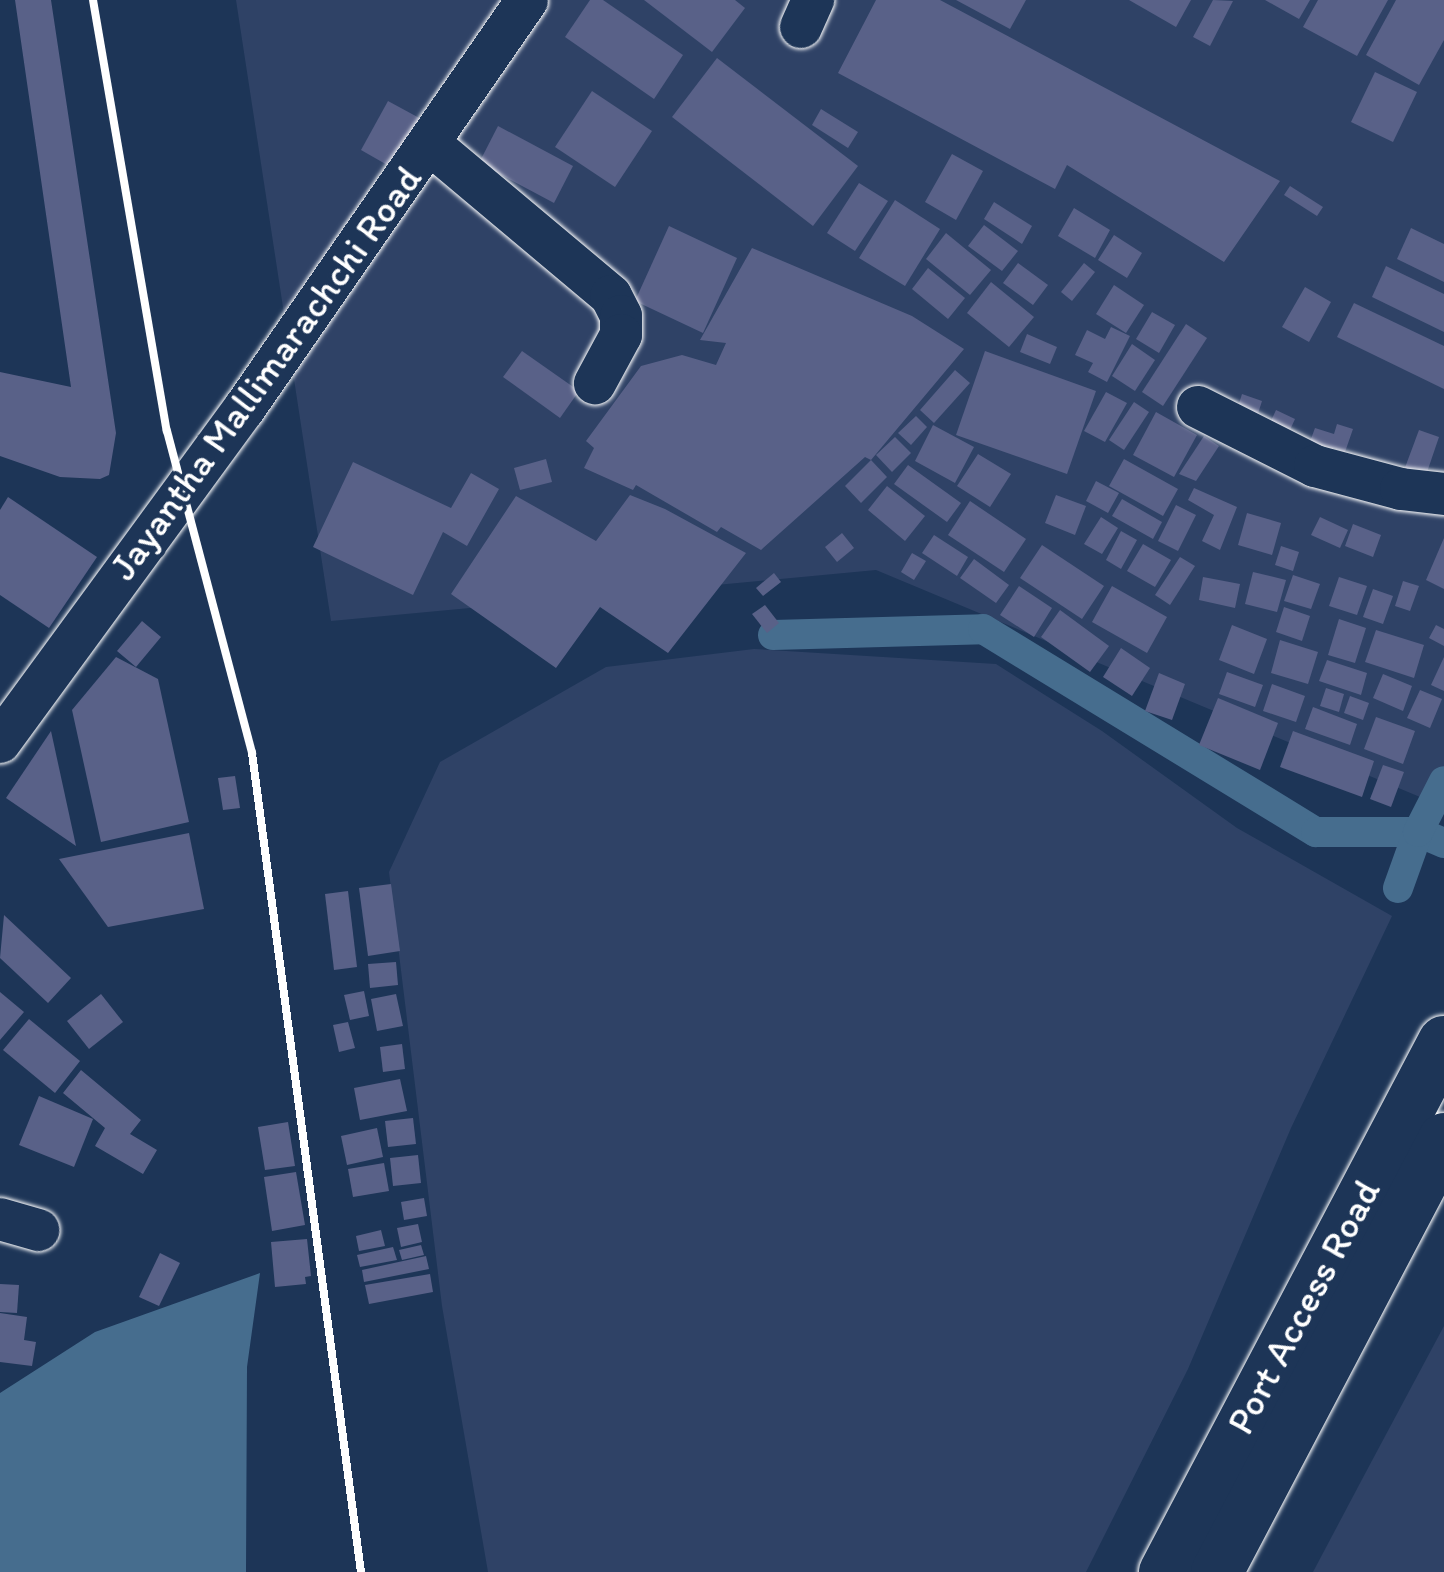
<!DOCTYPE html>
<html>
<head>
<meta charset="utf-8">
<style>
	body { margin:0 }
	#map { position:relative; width:1444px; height:1572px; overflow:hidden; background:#1d3557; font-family:Itim,sans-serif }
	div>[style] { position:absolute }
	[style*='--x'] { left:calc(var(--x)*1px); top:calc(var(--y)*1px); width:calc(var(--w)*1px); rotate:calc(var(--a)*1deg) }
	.built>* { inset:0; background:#2f4266 }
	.water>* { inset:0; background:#466d8e }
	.canal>* { height:30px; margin:-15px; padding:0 15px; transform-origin:15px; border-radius:15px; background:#466d8e }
	.building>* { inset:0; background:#596188 }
	.roads { filter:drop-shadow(0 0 2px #fff) drop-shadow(0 0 2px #fff) }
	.minor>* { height:42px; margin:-21px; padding:0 21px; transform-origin:21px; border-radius:21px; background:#1d3557 }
	.major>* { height:52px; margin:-26px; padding:0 26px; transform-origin:26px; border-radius:26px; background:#1d3557 }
	.rail>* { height:8px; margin:-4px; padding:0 4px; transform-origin:4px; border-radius:4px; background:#fff }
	span { translate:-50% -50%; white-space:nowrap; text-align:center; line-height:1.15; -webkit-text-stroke:8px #1d3557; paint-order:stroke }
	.street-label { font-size:38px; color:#fff }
</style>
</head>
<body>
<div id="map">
	<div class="built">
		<i style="clip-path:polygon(236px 0,1444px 0,1444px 807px,876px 570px,331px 621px)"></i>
		<i style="clip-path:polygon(754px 649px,996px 664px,1102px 731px,1237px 828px,1392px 916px,1291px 1128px,1188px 1369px,1086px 1572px,488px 1572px,442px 1306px,389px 872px,440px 762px,606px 667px)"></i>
		<i style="clip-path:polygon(1444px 1326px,1444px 1572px,1313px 1572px,1367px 1470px)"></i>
	</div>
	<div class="water">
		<i style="clip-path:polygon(260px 1273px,247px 1367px,246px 1572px,0 1572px,0 1393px,95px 1332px)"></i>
	</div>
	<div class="canal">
		<i style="--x:773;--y:635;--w:210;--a:-1.6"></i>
		<i style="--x:983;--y:629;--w:390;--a:31.4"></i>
		<i style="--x:1316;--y:832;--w:102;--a:0"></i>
		<i style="--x:1418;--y:832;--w:28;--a:23"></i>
		<i style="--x:1398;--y:888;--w:59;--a:-70.3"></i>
		<i style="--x:1418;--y:832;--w:57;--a:-63"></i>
	</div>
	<div class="building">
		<i style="clip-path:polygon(15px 0,51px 0,116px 433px,109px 475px,100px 479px,60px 477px,0 456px,0 372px,71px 387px)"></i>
		<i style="clip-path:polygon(590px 0,603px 0,683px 55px,654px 99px,565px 37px)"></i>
		<i style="clip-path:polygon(644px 0,735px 0,745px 8px,712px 52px)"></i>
		<i style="clip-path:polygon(876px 0,940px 0,1280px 181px,1224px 262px,1067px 165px,1055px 189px,838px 73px)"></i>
		<i style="clip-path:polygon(956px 0,1026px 0,1010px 29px)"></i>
		<i style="clip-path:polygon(1129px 0,1191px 0,1176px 27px)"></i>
		<i style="clip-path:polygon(1213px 0,1233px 1px,1210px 46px,1193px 37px)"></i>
		<i style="clip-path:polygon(1265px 0,1310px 0,1299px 19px)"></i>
		<i style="clip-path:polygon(1318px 0,1388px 0,1357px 56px,1303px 27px)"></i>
		<i style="clip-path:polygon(1396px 0,1444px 0,1444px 40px,1419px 85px,1366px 55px)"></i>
		<i style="clip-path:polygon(717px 58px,858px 166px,813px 226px,672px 117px)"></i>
		<i style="clip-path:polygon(1375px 72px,1417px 92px,1393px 142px,1351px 122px)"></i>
		<i style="clip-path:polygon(592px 91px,652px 131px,615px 187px,555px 147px)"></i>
		<i style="clip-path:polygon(388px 101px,423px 120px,396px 170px,361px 150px)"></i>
		<i style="clip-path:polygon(821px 109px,858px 132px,848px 148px,812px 125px)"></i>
		<i style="clip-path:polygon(498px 126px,573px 166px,554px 203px,479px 163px)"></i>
		<i style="clip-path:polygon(952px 154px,983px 171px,956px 220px,925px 202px)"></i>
		<i style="clip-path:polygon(859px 183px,888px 201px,855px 251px,827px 233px)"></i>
		<i style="clip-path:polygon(1290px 186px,1323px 207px,1317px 216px,1284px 195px)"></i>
		<i style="clip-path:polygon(895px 200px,940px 229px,905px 286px,859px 258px)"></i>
		<i style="clip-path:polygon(994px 202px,1032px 226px,1022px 244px,984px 219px)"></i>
		<i style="clip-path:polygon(1074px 208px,1110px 230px,1095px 258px,1058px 236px)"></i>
		<i style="clip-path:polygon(984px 225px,1018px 251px,1002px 271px,968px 246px)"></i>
		<i style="clip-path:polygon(669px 226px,737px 258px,703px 333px,635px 301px)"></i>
		<i style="clip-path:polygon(1411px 228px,1444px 244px,1444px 282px,1397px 259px)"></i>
		<i style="clip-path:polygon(946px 233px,991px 270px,970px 295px,926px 259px)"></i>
		<i style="clip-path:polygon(1114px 235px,1142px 253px,1127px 278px,1098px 260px)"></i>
		<i style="clip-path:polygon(752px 248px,912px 316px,964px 349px,871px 460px,865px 457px,761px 550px,721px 527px,717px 532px,636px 485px,633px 490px,584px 468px,594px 448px,586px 441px,641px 366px,682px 355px,716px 365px,726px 343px,700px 340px)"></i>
		<i style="clip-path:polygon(1018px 263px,1048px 285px,1033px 305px,1003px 283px)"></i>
		<i style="clip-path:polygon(1084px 263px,1095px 272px,1072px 301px,1061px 292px)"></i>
		<i style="clip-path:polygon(1386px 266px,1444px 294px,1444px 332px,1372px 297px)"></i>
		<i style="clip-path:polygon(928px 268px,965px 298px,948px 319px,912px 289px)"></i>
		<i style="clip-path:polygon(991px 282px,1034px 317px,1009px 347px,967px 313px)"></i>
		<i style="clip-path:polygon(1114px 285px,1144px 305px,1126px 333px,1096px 314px)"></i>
		<i style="clip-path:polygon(1305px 287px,1331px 302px,1309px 342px,1282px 327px)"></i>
		<i style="clip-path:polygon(1354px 303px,1444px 346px,1444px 389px,1337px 337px)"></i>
		<i style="clip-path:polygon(1152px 312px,1175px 325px,1159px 353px,1136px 339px)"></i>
		<i style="clip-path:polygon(1186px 324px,1207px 338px,1163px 406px,1142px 392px)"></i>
		<i style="clip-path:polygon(1111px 327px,1130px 336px,1107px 382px,1088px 372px,1093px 363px,1075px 355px,1087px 330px,1105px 339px)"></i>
		<i style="clip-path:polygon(1027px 334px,1057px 347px,1050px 364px,1020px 352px)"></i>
		<i style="clip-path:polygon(1132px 344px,1155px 360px,1135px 391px,1112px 376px)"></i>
		<i style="clip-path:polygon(522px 351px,579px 391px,560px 418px,503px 377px)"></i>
		<i style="clip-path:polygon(985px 351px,1096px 391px,1067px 474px,956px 435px)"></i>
		<i style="clip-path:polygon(955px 370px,970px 383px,934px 423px,920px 410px)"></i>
		<i style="clip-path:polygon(1106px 392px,1127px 403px,1105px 442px,1084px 431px)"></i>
		<i style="clip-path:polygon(1242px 394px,1262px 401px,1255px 423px,1235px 416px)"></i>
		<i style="clip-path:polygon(1134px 402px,1149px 412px,1124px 450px,1109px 440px)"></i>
		<i style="clip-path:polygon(1276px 410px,1295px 419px,1283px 445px,1264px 436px)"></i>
		<i style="clip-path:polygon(1156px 412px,1197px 435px,1174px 477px,1133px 455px)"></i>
		<i style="clip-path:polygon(916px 416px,927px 427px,911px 445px,898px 433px)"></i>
		<i style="clip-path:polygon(1337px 424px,1353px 429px,1345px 452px,1333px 448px,1331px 455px,1308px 447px,1315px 428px,1334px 434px)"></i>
		<i style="clip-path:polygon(933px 425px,974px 447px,955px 483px,915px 461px)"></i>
		<i style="clip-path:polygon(1419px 430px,1439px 437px,1424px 481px,1403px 473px)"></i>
		<i style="clip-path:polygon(1204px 436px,1219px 446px,1196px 481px,1179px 474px)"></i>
		<i style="clip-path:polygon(895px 437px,911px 453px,892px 472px,876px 455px)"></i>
		<i style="clip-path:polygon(978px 454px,1011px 474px,990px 507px,957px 486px)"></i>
		<i style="clip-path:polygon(546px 459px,552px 482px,520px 490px,514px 468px)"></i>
		<i style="clip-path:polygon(1124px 459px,1178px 489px,1163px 516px,1109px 486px)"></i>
		<i style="clip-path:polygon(871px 460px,887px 477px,861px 503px,845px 486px)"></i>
		<i style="clip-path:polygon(353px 462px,451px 508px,471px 473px,499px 489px,467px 546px,443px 532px,413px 595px,313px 547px)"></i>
		<i style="clip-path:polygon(908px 465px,961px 503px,947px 522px,894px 484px)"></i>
		<i style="clip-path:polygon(1096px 481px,1119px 493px,1108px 513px,1086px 501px)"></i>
		<i style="clip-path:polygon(887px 486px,925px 516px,905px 541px,868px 510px)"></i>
		<i style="clip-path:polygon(1194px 488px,1237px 507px,1220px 550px,1202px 541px,1214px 515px,1188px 500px)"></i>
		<i style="clip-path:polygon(630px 495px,665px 509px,746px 553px,668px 653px,600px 607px,556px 668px,451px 594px,516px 496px,596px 541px)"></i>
		<i style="clip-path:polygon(1056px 495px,1086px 506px,1075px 535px,1045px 523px)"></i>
		<i style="clip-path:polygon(8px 497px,97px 557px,49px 628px,0 595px,0 510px)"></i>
		<i style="clip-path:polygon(1122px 499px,1162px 522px,1153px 539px,1112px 516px)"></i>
		<i style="clip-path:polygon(970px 501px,1026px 539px,1004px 572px,948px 535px)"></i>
		<i style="clip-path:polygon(1176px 505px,1196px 515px,1178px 551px,1158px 541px)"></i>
		<i style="clip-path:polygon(1247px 513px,1281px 523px,1272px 555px,1238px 545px)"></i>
		<i style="clip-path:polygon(1101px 517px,1118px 528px,1102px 554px,1084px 544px)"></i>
		<i style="clip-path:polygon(1320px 517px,1348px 530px,1340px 548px,1311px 535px)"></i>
		<i style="clip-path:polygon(1353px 524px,1381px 535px,1373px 557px,1345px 546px)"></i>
		<i style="clip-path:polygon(1121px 531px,1137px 540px,1121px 569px,1106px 560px)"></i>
		<i style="clip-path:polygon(842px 533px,854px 548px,837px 562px,825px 547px)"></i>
		<i style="clip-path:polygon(934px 535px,968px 557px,957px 576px,922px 553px)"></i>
		<i style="clip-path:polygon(1444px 538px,1444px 589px,1426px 580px)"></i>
		<i style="clip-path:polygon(1143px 544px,1171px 560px,1155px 587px,1127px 571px)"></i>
		<i style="clip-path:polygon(1042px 545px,1104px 586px,1082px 619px,1020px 578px)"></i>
		<i style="clip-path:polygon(1281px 546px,1299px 552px,1293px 571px,1275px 565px)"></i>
		<i style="clip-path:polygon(912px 553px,926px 561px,914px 580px,901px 572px)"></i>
		<i style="clip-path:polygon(1180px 557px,1195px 566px,1170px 605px,1155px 595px)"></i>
		<i style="clip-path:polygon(974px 559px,1009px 585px,996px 603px,960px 578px)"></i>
		<i style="clip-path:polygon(1253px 572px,1286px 580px,1277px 612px,1245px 604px)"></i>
		<i style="clip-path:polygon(774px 573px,781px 582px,763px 596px,756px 588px)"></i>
		<i style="clip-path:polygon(1293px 575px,1320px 584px,1311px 609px,1284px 601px)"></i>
		<i style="clip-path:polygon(1203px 577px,1240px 584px,1235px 608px,1199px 600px)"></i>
		<i style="clip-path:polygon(1339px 577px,1367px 586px,1357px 615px,1329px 606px)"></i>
		<i style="clip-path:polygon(1403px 581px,1419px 586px,1410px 611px,1395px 606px)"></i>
		<i style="clip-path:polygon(1019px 586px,1052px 608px,1034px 637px,1000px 615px)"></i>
		<i style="clip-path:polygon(1112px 586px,1167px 617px,1147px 653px,1092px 622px)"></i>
		<i style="clip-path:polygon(1373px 589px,1393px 596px,1383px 624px,1363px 617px)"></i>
		<i style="clip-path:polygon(765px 605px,779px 623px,767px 633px,752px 614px)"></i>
		<i style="clip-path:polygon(1284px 607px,1310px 616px,1302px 641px,1276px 632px)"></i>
		<i style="clip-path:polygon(1060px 610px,1109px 646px,1090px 672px,1041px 637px)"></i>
		<i style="clip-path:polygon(1339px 619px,1366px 628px,1355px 663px,1328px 655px)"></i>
		<i style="clip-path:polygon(142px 621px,161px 637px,136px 667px,117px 651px)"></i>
		<i style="clip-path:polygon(1232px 625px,1267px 639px,1254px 674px,1219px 660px)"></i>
		<i style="clip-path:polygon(1436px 625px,1444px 629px,1444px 646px,1429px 638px)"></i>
		<i style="clip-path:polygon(1376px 630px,1424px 645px,1414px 678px,1365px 662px)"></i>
		<i style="clip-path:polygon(1280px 640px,1318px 652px,1308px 684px,1271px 673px)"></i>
		<i style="clip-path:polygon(1121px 648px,1150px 668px,1132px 696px,1103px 677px)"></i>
		<i style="clip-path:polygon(116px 657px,158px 679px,189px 822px,101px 842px,72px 710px)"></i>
		<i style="clip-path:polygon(1444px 657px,1444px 691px,1431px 685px)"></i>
		<i style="clip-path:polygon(1327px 660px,1367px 673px,1361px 695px,1319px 681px)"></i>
		<i style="clip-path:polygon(1227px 672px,1263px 685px,1255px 707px,1219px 694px)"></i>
		<i style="clip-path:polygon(1159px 673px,1185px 684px,1172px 720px,1145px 711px)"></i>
		<i style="clip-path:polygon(1383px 674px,1412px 686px,1403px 711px,1373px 698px)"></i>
		<i style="clip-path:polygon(1272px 684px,1305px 696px,1296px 722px,1263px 711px)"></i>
		<i style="clip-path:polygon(1326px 688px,1344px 694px,1339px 712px,1320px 706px)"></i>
		<i style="clip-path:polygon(1420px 690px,1442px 699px,1430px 728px,1407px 718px)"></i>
		<i style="clip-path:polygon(1350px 696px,1369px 703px,1363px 720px,1344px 713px)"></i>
		<i style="clip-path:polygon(1218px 698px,1278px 723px,1260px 770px,1199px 745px)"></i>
		<i style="clip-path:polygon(1313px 707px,1357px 724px,1350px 745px,1305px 729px)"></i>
		<i style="clip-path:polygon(1376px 717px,1415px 731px,1403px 764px,1364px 749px)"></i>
		<i style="clip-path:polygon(51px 731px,76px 846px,6px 798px)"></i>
		<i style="clip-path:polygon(1293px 731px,1374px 761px,1362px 797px,1280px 767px)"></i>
		<i style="clip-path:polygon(1383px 765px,1404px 772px,1391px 807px,1370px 799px)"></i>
		<i style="clip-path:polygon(235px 776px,240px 808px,223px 810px,218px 778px)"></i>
		<i style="clip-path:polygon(189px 833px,204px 909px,108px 927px,59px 859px)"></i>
		<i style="clip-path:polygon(391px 884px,400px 951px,368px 956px,359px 888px)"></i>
		<i style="clip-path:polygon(348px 891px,357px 967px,334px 970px,325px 894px)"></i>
		<i style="clip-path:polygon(4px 915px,71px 978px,48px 1003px,0 958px)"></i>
		<i style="clip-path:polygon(396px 962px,398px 985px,370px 988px,368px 964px)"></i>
		<i style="clip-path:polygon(364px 991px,369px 1016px,350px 1020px,344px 995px)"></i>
		<i style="clip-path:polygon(0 992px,24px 1012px,0 1040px)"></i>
		<i style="clip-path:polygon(101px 994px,123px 1022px,89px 1049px,67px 1021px)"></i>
		<i style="clip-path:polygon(396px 994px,403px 1026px,377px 1031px,371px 999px)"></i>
		<i style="clip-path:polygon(29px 1019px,80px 1061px,55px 1093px,3px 1050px)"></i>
		<i style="clip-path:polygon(348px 1022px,355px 1048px,339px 1052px,333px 1025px)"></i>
		<i style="clip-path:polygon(402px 1044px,405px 1069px,383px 1072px,380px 1047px)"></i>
		<i style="clip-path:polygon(81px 1070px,141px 1120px,130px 1134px,157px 1150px,143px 1174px,95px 1146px,105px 1128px,63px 1093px)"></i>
		<i style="clip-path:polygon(400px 1079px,407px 1111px,360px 1120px,354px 1088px)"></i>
		<i style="clip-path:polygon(39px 1096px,93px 1119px,74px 1167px,19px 1145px)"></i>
		<i style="clip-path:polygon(413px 1118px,416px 1144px,388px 1147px,385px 1121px)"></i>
		<i style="clip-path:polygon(288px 1122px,295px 1166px,265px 1170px,258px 1127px)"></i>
		<i style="clip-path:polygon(377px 1128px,383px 1157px,347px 1165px,341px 1136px)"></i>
		<i style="clip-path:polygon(418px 1155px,421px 1183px,393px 1186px,390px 1158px)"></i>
		<i style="clip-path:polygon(384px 1163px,389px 1191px,353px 1197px,348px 1169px)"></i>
		<i style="clip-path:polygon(296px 1172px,305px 1225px,272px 1231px,264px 1177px)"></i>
		<i style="clip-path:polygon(424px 1198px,427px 1216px,404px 1220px,401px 1202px)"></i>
		<i style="clip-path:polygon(418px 1224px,422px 1242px,401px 1247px,397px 1228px)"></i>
		<i style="clip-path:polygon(381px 1230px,385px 1246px,359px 1251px,356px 1236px)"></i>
		<i style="clip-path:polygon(307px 1239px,311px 1276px,305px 1277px,306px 1284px,275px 1287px,271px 1242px)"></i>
		<i style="clip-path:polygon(421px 1245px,424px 1255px,402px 1260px,399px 1250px)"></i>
		<i style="clip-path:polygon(393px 1247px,397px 1260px,360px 1267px,357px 1255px)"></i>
		<i style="clip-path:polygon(160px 1253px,180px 1263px,159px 1306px,139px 1297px)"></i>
		<i style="clip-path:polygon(426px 1256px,429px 1269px,364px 1282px,362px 1270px)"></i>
		<i style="clip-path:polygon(430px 1274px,433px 1292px,369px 1304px,365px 1285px)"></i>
		<i style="clip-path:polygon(0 1284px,19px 1285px,17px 1313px,0 1312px)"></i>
		<i style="clip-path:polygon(0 1313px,27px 1317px,24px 1340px,36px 1342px,32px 1366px,0 1362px)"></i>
	</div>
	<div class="roads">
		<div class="minor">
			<i style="--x:801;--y:27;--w:30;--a:-66"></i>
			<i style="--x:430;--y:144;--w:236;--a:40"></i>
			<i style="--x:611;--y:296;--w:22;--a:63"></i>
			<i style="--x:621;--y:316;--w:19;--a:90"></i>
			<i style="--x:621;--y:335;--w:55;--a:118.4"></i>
			<i style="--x:1198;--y:407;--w:131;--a:26.8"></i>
			<i style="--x:1315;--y:466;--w:89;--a:15"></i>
			<i style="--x:1401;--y:489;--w:43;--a:6.6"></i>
			<i style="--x:0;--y:742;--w:413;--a:-53.8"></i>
			<i style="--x:244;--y:409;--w:497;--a:-55.3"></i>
			<i style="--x:0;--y:1219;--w:40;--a:16"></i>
		</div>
		<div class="major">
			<i style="--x:1165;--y:1572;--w:599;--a:-62.24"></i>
			<i style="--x:1217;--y:1572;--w:489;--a:-62.3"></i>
		</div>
	</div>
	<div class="rail">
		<i style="--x:93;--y:0;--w:437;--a:80.3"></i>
		<i style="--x:167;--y:431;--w:333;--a:75.2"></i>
		<i style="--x:252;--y:753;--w:826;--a:82.42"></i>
	</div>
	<div class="street-label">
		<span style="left:266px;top:373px;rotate:-54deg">Jayantha Mallimarachchi Road</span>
		<span style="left:1304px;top:1307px;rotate:-62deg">Port Access Road</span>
	</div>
</div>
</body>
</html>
